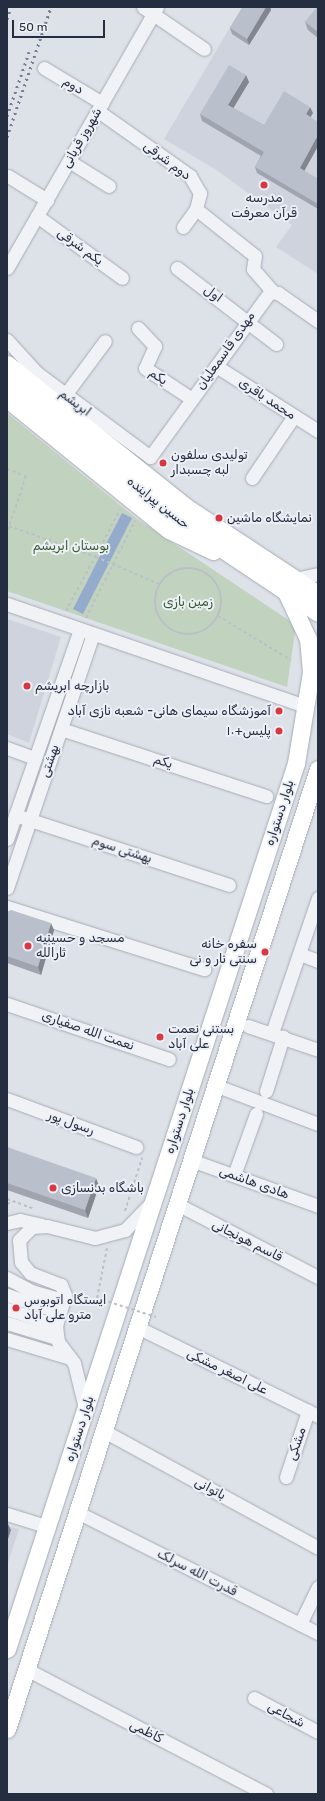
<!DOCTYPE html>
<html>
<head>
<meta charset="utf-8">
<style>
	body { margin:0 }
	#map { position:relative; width:325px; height:1801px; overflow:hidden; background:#dde1e8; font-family:Rubik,Vazirmatn,sans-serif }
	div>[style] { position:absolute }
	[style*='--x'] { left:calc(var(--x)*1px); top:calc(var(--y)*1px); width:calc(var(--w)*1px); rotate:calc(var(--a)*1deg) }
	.built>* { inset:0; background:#cfd3de }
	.green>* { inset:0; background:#c1d3be }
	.water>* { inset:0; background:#95abcc }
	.path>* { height:2px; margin-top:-1px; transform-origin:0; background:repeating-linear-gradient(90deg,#bbbfc7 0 3px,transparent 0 6px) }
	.path>.ring { margin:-1px; padding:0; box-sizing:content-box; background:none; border:2px solid #bbbfc7; border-radius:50% }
	.roads { filter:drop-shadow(0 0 1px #a6abb6) drop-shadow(0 0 1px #a6abb6) }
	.minor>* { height:13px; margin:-6.5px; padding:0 6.5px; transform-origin:6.5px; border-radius:6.5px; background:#f0f2f6 }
	.major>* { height:17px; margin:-8.5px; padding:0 8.5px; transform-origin:8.5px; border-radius:8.5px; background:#fff }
	.rail>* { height:3px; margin-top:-1.5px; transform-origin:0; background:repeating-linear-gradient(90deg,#757e93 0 2px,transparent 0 6px) }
	.path-bridge>* { height:2px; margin-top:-1px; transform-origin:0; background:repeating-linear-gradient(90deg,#bbbfc7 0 3px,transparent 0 6px) }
	.wall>* { inset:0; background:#a0a4af }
	.shaded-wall>* { inset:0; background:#82868f }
	.building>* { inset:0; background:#babfcc }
	.dots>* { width:11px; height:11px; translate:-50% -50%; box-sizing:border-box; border:2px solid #edf0f6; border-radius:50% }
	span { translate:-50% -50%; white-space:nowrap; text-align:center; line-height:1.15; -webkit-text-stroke:4px #edf0f6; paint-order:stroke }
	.street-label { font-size:13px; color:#252d40 }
	.poi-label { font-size:13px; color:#252d40 }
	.left { translate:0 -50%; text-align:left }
	.right { translate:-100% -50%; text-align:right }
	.park-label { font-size:13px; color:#365d32 }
	.frame { position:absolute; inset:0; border:8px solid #252d40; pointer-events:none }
	.scale { position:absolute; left:12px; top:20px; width:93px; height:18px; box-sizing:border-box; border:2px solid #252d40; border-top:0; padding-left:5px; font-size:12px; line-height:14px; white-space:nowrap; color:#252d40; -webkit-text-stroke:3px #edf0f6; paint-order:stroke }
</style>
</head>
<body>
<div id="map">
	<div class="built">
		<i style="clip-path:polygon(242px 7px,318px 7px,318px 274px,276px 247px,292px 225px,215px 169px,164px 139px)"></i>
		<i style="clip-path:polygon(7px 619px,61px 637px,29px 743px,7px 734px)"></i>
		<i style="clip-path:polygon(7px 1526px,19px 1529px,7px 1566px)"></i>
	</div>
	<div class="green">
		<i style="clip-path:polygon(7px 413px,137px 519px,296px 625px,287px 687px,7px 591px)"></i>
	</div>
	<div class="water">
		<i style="clip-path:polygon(122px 513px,132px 518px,83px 614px,73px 609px)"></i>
	</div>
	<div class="path">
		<i style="--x:7;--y:469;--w:20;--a:20"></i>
		<i style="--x:26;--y:476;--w:59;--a:108.7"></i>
		<i style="--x:9;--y:526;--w:92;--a:19.6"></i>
		<i style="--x:96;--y:557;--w:69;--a:23.2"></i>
		<i class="ring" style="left:155px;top:568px;width:64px;height:64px"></i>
		<i style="--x:66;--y:611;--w:115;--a:-61.9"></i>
		<i style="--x:218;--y:616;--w:85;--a:31.1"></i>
		<i style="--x:86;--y:618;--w:109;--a:-63.2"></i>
		<i style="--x:7;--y:1199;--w:29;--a:20"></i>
		<i style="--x:7;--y:1204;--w:5;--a:-22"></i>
		<i style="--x:125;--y:1211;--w:56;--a:-72.2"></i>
		<i style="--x:97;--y:1298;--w:51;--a:-78.7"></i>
	</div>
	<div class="roads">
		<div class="minor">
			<i style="--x:143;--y:7;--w:74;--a:34.5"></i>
			<i style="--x:44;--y:68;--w:68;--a:31.1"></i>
			<i style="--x:98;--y:111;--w:113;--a:35.2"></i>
			<i style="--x:190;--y:176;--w:20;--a:60"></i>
			<i style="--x:200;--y:193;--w:16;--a:104"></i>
			<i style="--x:196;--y:209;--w:75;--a:38.5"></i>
			<i style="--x:255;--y:256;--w:13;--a:99"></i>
			<i style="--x:253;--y:269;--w:29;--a:49"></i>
			<i style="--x:69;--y:161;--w:47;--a:32"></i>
			<i style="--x:8;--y:176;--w:46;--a:31.6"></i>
			<i style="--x:37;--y:216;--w:105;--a:36.1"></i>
			<i style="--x:183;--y:227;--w:22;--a:-54"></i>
			<i style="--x:7;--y:268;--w:301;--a:-60.1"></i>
			<i style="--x:177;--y:268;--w:125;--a:37.5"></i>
			<i style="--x:138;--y:328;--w:25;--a:47"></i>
			<i style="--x:155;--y:346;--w:24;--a:114"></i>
			<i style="--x:145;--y:368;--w:56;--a:33.4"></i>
			<i style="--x:7;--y:340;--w:45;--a:47.7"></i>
			<i style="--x:37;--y:373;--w:141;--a:36.6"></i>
			<i style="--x:150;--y:457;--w:204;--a:-54"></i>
			<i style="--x:270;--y:292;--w:8;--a:7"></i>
			<i style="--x:278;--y:293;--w:49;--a:35"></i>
			<i style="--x:216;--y:366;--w:121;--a:32.5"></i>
			<i style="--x:65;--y:395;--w:67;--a:-53.5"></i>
			<i style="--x:252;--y:478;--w:75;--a:-55.9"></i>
			<i style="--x:295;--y:579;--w:24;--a:-12"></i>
			<i style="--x:7;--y:604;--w:317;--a:18.9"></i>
			<i style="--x:61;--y:729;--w:216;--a:18.1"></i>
			<i style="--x:7;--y:748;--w:30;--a:20"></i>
			<i style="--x:15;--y:815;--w:225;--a:18.1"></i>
			<i style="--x:7;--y:839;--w:222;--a:-70.8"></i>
			<i style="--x:7;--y:888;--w:268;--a:-71.3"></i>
			<i style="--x:7;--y:907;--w:207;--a:17.5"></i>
			<i style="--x:300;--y:954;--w:19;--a:21"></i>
			<i style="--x:7;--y:1004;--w:171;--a:18.8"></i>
			<i style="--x:248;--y:1026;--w:74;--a:18.9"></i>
			<i style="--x:272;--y:1033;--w:143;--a:-71.2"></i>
			<i style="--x:225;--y:1089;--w:99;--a:20.6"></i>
			<i style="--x:266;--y:1091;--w:57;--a:-72.5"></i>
			<i style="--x:7;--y:1099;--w:138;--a:20.4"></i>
			<i style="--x:191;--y:1160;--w:135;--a:19.9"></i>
			<i style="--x:234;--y:1175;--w:65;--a:-70.2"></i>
			<i style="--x:177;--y:1204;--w:159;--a:27.4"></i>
			<i style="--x:7;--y:1223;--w:13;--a:-13"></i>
			<i style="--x:20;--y:1220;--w:22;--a:13"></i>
			<i style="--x:7;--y:1278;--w:27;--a:28"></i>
			<i style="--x:31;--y:1291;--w:33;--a:16"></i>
			<i style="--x:7;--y:1295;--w:56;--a:17.8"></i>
			<i style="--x:7;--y:1309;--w:52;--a:18.1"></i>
			<i style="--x:7;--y:1323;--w:52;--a:16.7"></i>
			<i style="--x:137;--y:1327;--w:202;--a:26.2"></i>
			<i style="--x:7;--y:1339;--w:66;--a:16.8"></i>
			<i style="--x:85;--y:1408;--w:46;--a:-103.7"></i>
			<i style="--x:74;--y:1363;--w:26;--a:-127"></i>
			<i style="--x:58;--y:1342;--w:17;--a:-97"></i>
			<i style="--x:56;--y:1325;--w:31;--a:-73"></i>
			<i style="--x:65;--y:1295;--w:11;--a:-112"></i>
			<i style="--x:61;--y:1285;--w:33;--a:-159"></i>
			<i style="--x:30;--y:1273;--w:14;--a:-129"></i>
			<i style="--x:21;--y:1262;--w:22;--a:-95"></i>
			<i style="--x:19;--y:1240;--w:18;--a:-45"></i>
			<i style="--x:32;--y:1227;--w:15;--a:-4"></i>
			<i style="--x:47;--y:1226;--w:49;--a:14"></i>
			<i style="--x:95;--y:1238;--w:31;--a:-15"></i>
			<i style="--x:125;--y:1230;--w:35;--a:-46"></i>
			<i style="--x:102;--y:1430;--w:246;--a:28.6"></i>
			<i style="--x:286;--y:1477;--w:70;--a:-71.6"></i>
			<i style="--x:77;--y:1512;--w:270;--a:26.7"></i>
			<i style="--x:7;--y:1514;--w:44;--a:17.2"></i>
			<i style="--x:300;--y:1624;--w:41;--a:-64.1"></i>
			<i style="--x:26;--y:1669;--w:271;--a:27.5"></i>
			<i style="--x:254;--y:1698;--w:72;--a:28"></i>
		</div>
		<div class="major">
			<i style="--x:7;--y:364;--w:229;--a:38.6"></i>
			<i style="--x:186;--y:507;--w:158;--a:33.4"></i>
			<i style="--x:7;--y:380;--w:220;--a:39.3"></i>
			<i style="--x:177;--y:519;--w:169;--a:33.7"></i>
			<i style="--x:7;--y:399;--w:208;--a:39"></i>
			<i style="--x:169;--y:530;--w:49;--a:25.5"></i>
			<i style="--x:7;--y:1649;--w:932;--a:-71.93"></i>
			<i style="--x:296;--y:763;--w:92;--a:-80.6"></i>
			<i style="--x:311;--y:672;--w:33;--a:-95"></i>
			<i style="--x:308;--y:639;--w:54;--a:-115.1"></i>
			<i style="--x:7;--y:1729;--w:1009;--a:-72.05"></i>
		</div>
	</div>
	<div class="rail">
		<i style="--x:7;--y:19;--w:13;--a:-72"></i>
		<i style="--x:7;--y:116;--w:68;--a:-71"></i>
		<i style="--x:7;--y:137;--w:137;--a:-71.3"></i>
	</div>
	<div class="path-bridge">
		<i style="--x:97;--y:1298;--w:62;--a:17.9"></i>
	</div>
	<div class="wall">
		<i style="clip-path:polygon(243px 7px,270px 7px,271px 10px,249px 45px,232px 34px,230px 28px)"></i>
		<i style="clip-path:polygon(318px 7px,318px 38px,308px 30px,305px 22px)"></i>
		<i style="clip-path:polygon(249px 82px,233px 108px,264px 125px,313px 113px,310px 117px,318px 146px,304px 171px,318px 179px,318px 209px,257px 173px,255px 167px,261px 156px,202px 121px,200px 114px)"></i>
		<i style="clip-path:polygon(7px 912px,54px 930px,41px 975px,7px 963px)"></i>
		<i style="clip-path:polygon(7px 1147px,99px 1186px,88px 1218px,7px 1190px)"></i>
	</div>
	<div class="shaded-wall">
		<i style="clip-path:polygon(266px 7px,270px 7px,271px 10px,249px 45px,247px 39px)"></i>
		<i style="clip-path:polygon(246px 75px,249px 82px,231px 112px,228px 105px)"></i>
		<i style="clip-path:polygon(310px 107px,313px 113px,308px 121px,306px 114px)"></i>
		<i style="clip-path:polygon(318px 135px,318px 146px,302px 175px,300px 168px)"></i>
		<i style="clip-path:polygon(51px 923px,54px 930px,41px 975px,38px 967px)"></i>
		<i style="clip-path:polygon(96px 1178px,99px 1186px,88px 1218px,85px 1210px)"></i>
		<i style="clip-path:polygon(8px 1524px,11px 1530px,7px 1542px,7px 1528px)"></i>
	</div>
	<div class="building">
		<i style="clip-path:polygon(243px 7px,266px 7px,247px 39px,230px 28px)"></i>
		<i style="clip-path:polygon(317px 7px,318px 7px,318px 32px,305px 22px)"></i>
		<i style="clip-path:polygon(229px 65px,246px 75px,228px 105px,264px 125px,284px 91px,310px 107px,306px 114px,318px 122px,318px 135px,300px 168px,318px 179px,318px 204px,255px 167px,264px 152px,200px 114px)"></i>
		<i style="clip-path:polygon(11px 910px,51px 923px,38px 967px,7px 956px,7px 912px)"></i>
		<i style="clip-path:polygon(7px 1147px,96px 1178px,85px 1210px,7px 1183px)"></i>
	</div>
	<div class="dots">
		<i style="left:264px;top:185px;background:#d93742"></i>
		<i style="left:163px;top:463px;background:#d93742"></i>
		<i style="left:219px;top:518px;background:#d93742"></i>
		<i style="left:27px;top:686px;background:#d93742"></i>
		<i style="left:279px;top:711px;background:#d93742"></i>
		<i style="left:279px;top:731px;background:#d93742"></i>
		<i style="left:28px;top:946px;background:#d93742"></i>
		<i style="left:265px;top:952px;background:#d93742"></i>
		<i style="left:160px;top:1037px;background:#d93742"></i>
		<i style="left:53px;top:1188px;background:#d93742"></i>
		<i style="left:16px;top:1308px;background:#d93742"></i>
	</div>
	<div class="street-label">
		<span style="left:73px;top:86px;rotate:31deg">دوم</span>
		<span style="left:82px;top:138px;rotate:-60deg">شهروز قربانی</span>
		<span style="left:167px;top:161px;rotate:37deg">دوم شرقی</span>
		<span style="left:80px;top:247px;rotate:36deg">یکم شرقی</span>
		<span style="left:213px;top:294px;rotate:36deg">اول</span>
		<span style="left:226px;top:351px;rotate:-55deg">مهدی قاسمعلیان</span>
		<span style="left:158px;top:377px;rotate:35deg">یکم</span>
		<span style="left:267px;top:399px;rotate:33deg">محمد باقری</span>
		<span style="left:75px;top:403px;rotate:37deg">ابریشم</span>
		<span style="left:158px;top:503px;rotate:38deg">حسین پیراینده</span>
		<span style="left:50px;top:761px;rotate:-71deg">بهشتی</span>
		<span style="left:163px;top:762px;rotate:18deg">یکم</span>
		<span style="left:280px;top:813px;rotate:-72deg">بلوار دستواره</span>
		<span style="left:122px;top:850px;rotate:18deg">بهشتی سوم</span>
		<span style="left:88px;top:1031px;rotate:19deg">نعمت الله صفیاری</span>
		<span style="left:180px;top:1121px;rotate:-72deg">بلوار دستواره</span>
		<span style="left:71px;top:1123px;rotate:20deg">رسول پور</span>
		<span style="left:254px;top:1183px;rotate:20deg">هادی هاشمی</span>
		<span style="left:247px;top:1241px;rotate:27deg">قاسم هونجانی</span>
		<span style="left:227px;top:1372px;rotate:26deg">علی اصغر مشکی</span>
		<span style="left:80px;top:1429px;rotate:-72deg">بلوار دستواره</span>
		<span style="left:297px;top:1444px;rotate:-71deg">مشکی</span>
		<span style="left:210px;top:1489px;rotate:28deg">باتوانی</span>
		<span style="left:197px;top:1573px;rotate:27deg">قدرت الله سرلک</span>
		<span style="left:286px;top:1715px;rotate:28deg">شجاعی</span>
		<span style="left:146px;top:1732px;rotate:27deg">کاظمی</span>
	</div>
	<div class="poi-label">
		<span style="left:264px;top:206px">مدرسه<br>قرآن معرفت</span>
		<span class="left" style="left:171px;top:463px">تولیدی سلفون<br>لبه‌ چسبدار</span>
		<span class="left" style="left:227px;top:518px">نمایشگاه ماشین</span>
		<span class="left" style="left:35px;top:686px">بازارچه ابریشم</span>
		<span class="right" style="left:271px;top:711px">آموزشگاه سیمای هانی- شعبه نازی آباد</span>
		<span class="right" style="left:271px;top:731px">پلیس+۱۰</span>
		<span class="left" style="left:36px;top:946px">مسجد و حسینیه<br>ثارالله</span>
		<span class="right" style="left:257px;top:952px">سفره خانه<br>سنتی نار و نی</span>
		<span class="left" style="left:168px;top:1037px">بستنی نعمت<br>علی آباد</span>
		<span class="left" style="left:61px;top:1188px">باشگاه بدنسازی</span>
		<span class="left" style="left:24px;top:1308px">ایستگاه اتوبوس<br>مترو علی آباد</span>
	</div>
	<div class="park-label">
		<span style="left:71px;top:546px">بوستان ابریشم</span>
		<span style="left:188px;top:602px">زمین بازی</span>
	</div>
	<div class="frame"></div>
	<div class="scale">50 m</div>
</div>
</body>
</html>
